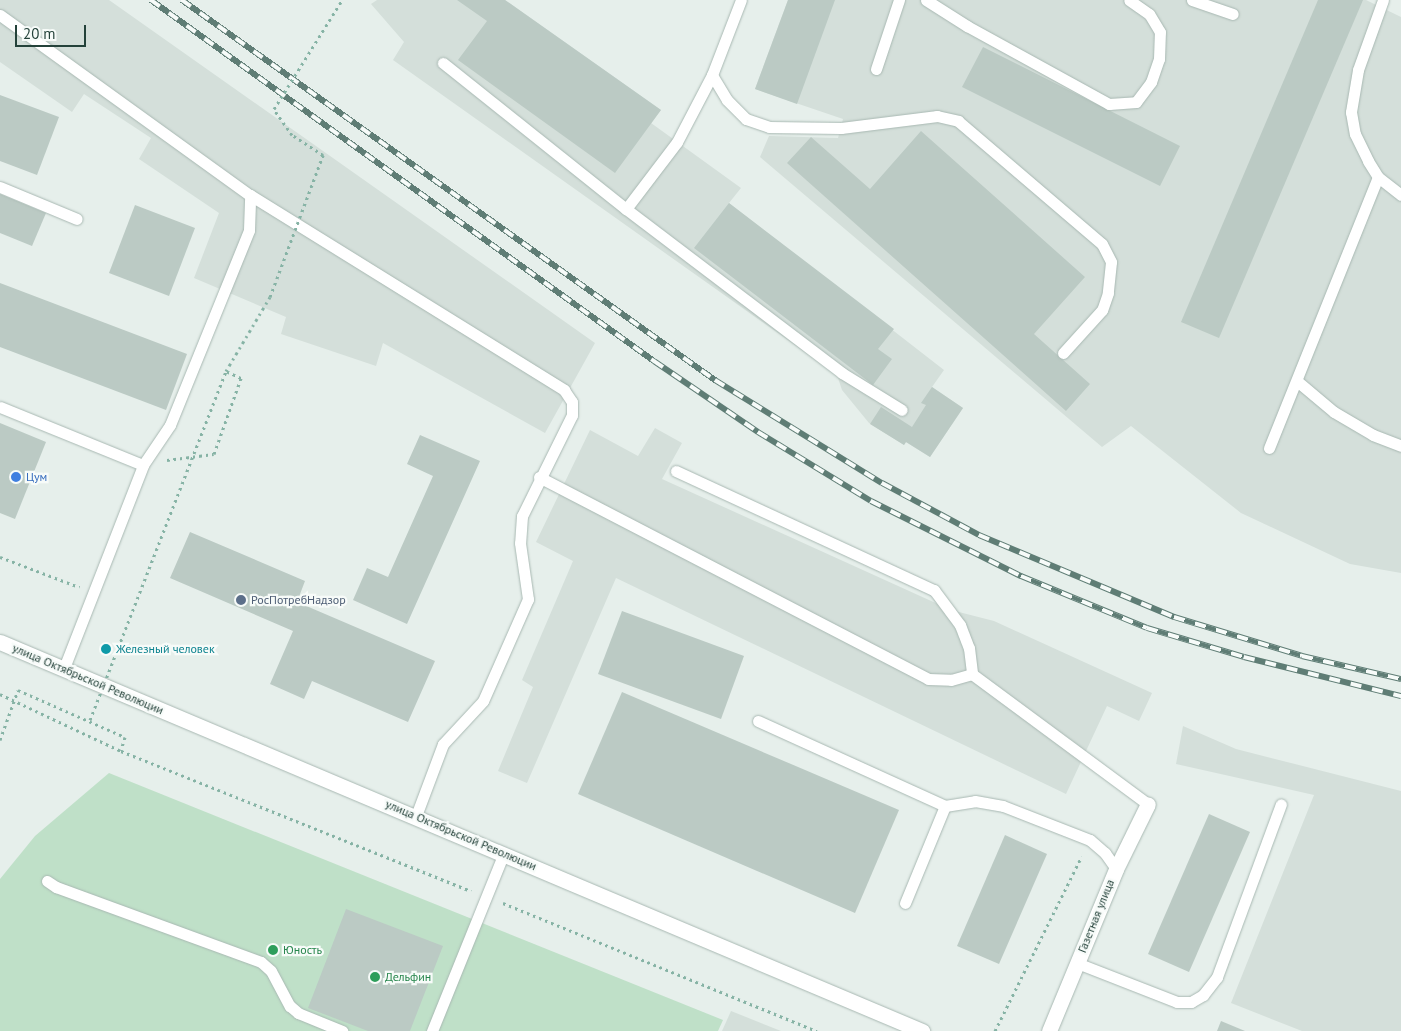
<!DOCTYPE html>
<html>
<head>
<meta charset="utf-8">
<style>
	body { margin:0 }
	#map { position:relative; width:1401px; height:1031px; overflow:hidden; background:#e6efeb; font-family:"PT Sans",sans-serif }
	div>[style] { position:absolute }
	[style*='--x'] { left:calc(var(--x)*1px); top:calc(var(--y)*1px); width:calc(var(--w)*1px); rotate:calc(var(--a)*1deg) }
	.built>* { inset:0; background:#d4dfda }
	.green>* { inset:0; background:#bfe0c8 }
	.building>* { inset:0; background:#bbcac4 }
	.path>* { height:3px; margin-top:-1.5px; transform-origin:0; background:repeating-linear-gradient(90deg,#86b3a5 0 2.5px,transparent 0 6.5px) }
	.roads { filter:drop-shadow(0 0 1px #a8b8b2) drop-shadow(0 0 1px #a8b8b2) }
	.service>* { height:11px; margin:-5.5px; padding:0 5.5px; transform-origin:5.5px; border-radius:5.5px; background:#fff }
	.minor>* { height:15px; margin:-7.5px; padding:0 7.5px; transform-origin:7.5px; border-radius:7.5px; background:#fff }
	.tertiary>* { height:15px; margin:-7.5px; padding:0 7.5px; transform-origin:7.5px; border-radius:7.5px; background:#fff }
	.rail>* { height:5.5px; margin-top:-2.75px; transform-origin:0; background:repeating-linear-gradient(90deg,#f7fbf9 0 11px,#5f7d75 0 22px); box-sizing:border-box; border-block:1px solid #5f7d75 }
	.path-bridge>* { height:3px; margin-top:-1.5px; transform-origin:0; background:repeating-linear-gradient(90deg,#86b3a5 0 2.5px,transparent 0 6.5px) }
	.dots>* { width:14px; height:14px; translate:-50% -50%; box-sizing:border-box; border:2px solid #f7fbf9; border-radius:50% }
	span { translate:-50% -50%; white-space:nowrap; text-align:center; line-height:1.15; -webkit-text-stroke:4.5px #f7fbf9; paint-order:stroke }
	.shop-label { font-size:12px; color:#366cbe }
	.left { translate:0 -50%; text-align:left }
	.service-label { font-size:12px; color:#4e5e75 }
	.culture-label { font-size:12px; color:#0d838f }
	.street-label { font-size:12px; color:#24423a }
	.leisure-label { font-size:12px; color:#27864d }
	.scale { position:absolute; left:15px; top:25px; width:71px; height:22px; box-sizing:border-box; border:2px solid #24423a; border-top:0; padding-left:6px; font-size:15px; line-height:18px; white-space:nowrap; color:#24423a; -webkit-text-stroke:4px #f7fbf9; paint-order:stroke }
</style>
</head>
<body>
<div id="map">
	<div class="built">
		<i style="clip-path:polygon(0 0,109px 0,595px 343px,545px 433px,383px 343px,376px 366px,281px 334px,286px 317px,194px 278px,219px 213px,139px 159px,151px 138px,84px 94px,72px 112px,0 62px)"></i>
		<i style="clip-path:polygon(377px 0,505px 0,661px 110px,651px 123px,741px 188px,729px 203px,944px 370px,932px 387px,963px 408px,930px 457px,906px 442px,904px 445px,869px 423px,842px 390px,837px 375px,393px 60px,404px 42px,371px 4px)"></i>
		<i style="clip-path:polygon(788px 0,1366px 0,1401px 17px,1401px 573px,1350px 564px,1241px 513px,1131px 426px,1102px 447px,760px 157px,769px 136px,838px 138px,843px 119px,755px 89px)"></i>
		<i style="clip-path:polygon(655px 428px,682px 443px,662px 479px,951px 610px,994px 621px,1152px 693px,1139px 721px,1107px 706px,1066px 794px,616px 578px,527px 783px,498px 771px,533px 687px,522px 680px,573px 561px,536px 542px,590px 430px,638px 456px)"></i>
		<i style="clip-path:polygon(1183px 726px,1236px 749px,1401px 791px,1401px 1031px,1302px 1031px,1231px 1003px,1314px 795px,1176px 764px)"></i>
		<i style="clip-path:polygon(731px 1011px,781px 1031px,722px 1031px)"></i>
	</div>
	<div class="green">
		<i style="clip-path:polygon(109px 773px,723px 1020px,718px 1031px,0 1031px,0 879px,35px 836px)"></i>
	</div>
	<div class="building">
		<i style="clip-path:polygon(457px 0,505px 0,661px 110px,615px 173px,458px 60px,487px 21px)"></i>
		<i style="clip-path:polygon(788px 0,835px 0,797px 104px,755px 89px)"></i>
		<i style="clip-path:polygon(1318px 0,1363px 0,1219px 338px,1181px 322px)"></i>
		<i style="clip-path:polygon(983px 47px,1180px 146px,1160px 186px,962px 87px)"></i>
		<i style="clip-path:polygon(0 95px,59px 117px,37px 175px,0 161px)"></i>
		<i style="clip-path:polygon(921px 131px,1085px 277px,1034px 334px,1090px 384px,1066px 411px,787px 163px,811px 137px,870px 189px)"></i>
		<i style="clip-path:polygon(0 194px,46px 213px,32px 246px,0 233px)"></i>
		<i style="clip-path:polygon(729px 203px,894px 329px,878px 349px,892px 359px,873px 385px,694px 248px)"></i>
		<i style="clip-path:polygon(135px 205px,195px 228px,169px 296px,109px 273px)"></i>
		<i style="clip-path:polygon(0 283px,187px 354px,166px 410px,0 347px)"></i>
		<i style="clip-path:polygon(932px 387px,963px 408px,930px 457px,906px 442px,904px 445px,870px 424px,881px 407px,912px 427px,926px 405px,921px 403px)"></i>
		<i style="clip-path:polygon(0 423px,46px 442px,15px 519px,0 513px)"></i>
		<i style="clip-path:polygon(420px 435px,480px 461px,407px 624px,353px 600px,367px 568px,388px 577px,433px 476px,407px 464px)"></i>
		<i style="clip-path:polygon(190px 532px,305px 581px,297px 602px,435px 661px,408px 722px,312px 681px,304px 699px,270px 684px,293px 631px,170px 578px)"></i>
		<i style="clip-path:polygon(622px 611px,744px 656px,721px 719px,598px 674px)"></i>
		<i style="clip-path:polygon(622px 692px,899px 810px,855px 913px,578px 794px)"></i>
		<i style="clip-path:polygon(1209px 814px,1250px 832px,1189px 972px,1148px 954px)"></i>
		<i style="clip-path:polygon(1005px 835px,1047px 854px,999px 964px,957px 946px)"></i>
		<i style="clip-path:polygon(346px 909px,443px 946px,410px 1031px,368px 1031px,308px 1008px)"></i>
		<i style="clip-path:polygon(1221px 1021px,1245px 1031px,1217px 1031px)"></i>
	</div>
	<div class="path">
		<i style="--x:167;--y:460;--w:47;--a:-7.3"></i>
		<i style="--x:214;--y:454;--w:81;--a:-70.4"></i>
		<i style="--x:241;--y:378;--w:17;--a:-155"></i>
		<i style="--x:0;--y:557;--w:85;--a:20.8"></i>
		<i style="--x:0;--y:694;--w:134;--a:25.2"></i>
		<i style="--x:121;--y:751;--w:377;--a:21.8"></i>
		<i style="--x:0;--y:740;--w:53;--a:-70.2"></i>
		<i style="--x:18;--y:690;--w:117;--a:23.7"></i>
		<i style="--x:125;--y:737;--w:14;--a:107"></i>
		<i style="--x:503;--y:903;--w:339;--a:22.2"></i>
		<i style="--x:995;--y:1031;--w:195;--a:-63.6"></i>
	</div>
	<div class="roads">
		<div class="service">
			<i style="--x:926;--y:0;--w:49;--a:32.4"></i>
			<i style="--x:967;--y:26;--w:162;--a:28.8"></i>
			<i style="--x:1109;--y:104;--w:27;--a:-4"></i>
			<i style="--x:1136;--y:102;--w:25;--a:-53"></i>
			<i style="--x:1151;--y:82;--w:24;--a:-71"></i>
			<i style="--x:1159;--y:59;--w:27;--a:-88"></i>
			<i style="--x:1160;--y:32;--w:21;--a:-121"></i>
			<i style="--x:1149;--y:14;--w:24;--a:-145"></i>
			<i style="--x:1192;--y:0;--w:43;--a:18.9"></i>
			<i style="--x:1383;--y:0;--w:74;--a:109.7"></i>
			<i style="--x:1358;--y:70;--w:43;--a:99.5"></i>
			<i style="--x:1351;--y:112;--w:22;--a:80"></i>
			<i style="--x:1355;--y:134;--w:30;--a:64"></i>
			<i style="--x:1368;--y:161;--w:19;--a:58"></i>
			<i style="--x:1378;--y:177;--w:29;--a:38"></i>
			<i style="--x:0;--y:15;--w:308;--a:35.8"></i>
			<i style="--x:250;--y:195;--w:370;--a:31.8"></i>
			<i style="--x:564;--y:390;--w:14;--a:56"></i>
			<i style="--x:572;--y:402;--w:13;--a:90"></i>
			<i style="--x:572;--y:415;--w:113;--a:116.3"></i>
			<i style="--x:522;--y:516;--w:27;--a:94"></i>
			<i style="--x:520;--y:543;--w:57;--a:81.9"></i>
			<i style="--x:528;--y:599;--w:111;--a:113.8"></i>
			<i style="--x:483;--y:701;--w:59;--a:132.9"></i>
			<i style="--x:443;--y:744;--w:77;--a:110.6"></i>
			<i style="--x:443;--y:63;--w:234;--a:38.6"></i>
			<i style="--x:626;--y:209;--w:271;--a:37.2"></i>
			<i style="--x:842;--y:373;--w:70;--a:31.7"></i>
			<i style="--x:876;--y:69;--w:73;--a:-71.6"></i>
			<i style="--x:712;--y:75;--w:29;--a:59"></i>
			<i style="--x:727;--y:100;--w:27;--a:45"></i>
			<i style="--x:746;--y:119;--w:24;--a:19"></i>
			<i style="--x:769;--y:127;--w:72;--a:0.8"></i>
			<i style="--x:841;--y:128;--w:97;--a:-7.1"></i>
			<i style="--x:937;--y:116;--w:22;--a:13"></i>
			<i style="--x:958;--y:121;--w:189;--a:40.5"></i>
			<i style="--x:1102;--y:244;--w:20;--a:63"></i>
			<i style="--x:1111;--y:262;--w:31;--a:96"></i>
			<i style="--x:1108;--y:293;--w:18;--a:109"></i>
			<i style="--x:1102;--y:310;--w:58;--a:132.2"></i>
			<i style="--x:0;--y:187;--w:83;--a:22.6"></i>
			<i style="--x:626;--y:209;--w:84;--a:-52.7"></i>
			<i style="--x:677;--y:142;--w:76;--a:-62.4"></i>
			<i style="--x:712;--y:75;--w:80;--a:-68.9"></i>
			<i style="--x:1297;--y:381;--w:48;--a:40"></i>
			<i style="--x:1334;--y:412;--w:45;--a:30.5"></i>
			<i style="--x:1373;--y:435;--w:30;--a:21"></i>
			<i style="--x:0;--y:407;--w:154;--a:22.1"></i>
			<i style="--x:1269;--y:448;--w:292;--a:-68.1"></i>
			<i style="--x:676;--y:471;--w:284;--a:24.8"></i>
			<i style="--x:934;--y:590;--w:44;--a:53.4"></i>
			<i style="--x:960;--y:625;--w:25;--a:69"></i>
			<i style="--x:969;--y:648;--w:26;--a:83"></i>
			<i style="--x:539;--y:477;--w:438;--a:27.4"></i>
			<i style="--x:928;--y:679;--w:23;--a:2"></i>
			<i style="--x:951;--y:680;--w:22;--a:-16"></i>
			<i style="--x:972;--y:674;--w:219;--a:36.5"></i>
			<i style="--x:64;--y:668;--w:218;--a:-68.7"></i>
			<i style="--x:143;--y:465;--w:48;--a:-56"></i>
			<i style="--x:170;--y:425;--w:210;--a:-67.9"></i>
			<i style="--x:249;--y:230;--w:35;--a:-88"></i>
			<i style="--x:758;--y:721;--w:205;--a:24.4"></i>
			<i style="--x:945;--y:806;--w:30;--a:-9"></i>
			<i style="--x:975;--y:801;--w:28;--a:10"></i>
			<i style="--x:1003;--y:806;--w:93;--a:21.3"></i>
			<i style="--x:1090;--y:840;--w:20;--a:41"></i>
			<i style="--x:1105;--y:853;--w:19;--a:55"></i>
			<i style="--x:47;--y:881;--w:11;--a:34"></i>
			<i style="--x:56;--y:887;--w:218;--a:20.1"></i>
			<i style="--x:261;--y:962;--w:13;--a:42"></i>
			<i style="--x:271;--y:971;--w:40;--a:62"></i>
			<i style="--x:290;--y:1006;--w:11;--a:41"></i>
			<i style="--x:298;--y:1013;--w:48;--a:22.2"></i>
			<i style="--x:905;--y:903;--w:105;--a:-67.6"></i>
			<i style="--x:1077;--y:963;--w:107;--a:21.3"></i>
			<i style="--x:1177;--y:1002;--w:14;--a:0"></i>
			<i style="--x:1191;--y:1002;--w:14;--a:-30"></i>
			<i style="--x:1203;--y:995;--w:23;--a:-52"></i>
			<i style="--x:1217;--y:977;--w:184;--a:-69.7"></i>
			<i style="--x:432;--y:1031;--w:192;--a:-68"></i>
		</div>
		<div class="minor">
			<i style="--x:1049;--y:1031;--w:175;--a:-67.5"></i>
			<i style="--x:1116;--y:869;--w:72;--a:-63.8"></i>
		</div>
		<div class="tertiary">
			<i style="--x:0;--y:642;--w:1001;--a:22.88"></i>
		</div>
	</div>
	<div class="rail">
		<i style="--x:151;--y:0;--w:619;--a:35.67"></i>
		<i style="--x:654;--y:361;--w:126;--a:34.3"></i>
		<i style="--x:758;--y:432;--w:132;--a:31.4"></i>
		<i style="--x:871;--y:501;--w:168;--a:26.6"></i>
		<i style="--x:1021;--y:576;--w:136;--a:22.4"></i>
		<i style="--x:1147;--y:628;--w:101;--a:16.6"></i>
		<i style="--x:1244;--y:657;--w:162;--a:14"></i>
		<i style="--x:182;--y:0;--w:655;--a:35.49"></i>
		<i style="--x:715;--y:380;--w:196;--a:31.7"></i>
		<i style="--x:882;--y:483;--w:110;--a:28.2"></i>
		<i style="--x:979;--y:535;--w:212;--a:22.8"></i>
		<i style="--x:1174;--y:617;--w:134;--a:16.9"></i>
		<i style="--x:1302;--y:656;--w:102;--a:13.1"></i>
	</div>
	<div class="path-bridge">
		<i style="--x:90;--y:720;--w:375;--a:-68.7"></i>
		<i style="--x:226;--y:371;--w:86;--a:-59.3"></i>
		<i style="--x:270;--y:297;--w:152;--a:-69.5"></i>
		<i style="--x:323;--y:155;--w:37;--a:-147"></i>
		<i style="--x:292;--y:135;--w:32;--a:-125"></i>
		<i style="--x:274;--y:109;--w:128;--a:-58"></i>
	</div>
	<div class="dots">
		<i style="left:16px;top:477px;background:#3f7fe0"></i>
		<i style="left:241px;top:600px;background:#5c6f8a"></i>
		<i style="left:106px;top:649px;background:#0f9aa8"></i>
		<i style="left:273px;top:950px;background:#2e9e5b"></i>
		<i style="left:375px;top:977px;background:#2e9e5b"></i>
	</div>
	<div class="shop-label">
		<span class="left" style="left:26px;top:477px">Цум</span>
	</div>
	<div class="service-label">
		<span class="left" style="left:251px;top:600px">РосПотребНадзор</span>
	</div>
	<div class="culture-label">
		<span class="left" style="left:116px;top:649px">Железный человек</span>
	</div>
	<div class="street-label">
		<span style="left:88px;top:679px;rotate:23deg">улица Октябрьской Революции</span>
		<span style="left:461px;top:835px;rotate:23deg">улица Октябрьской Революции</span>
		<span style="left:1096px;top:916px;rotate:-68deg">Газетная улица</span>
	</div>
	<div class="leisure-label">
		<span class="left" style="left:283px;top:950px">Юность</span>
		<span class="left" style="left:385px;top:977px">Дельфин</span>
	</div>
	<div class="scale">20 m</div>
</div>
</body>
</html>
